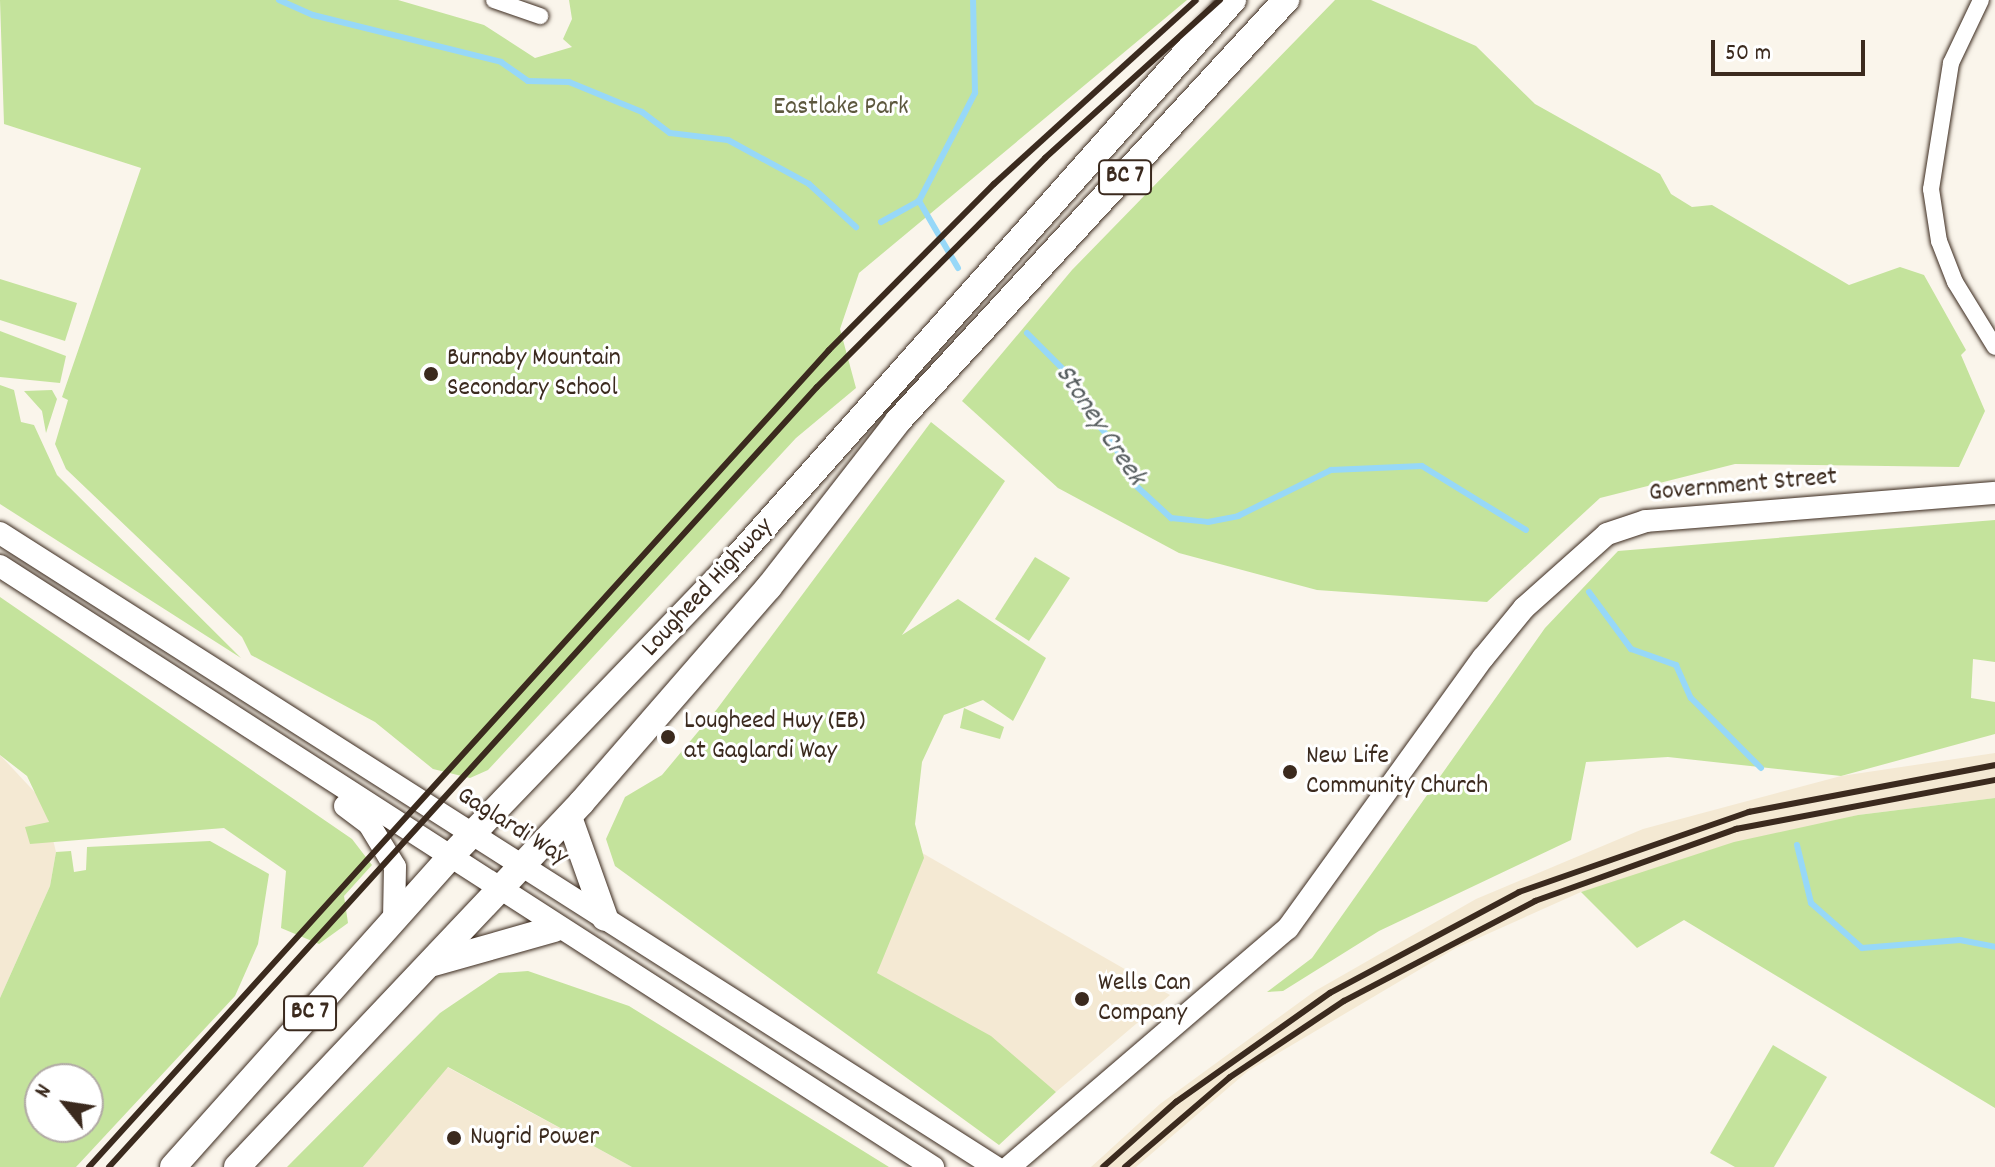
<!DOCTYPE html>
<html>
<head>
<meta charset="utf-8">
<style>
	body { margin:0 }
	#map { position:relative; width:1995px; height:1167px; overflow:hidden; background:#faf5eb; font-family:Dekko,sans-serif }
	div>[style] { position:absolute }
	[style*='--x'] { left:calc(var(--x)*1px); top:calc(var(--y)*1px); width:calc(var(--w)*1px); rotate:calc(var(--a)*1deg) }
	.built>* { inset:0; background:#f4e9d3 }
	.green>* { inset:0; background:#c4e39c }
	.stream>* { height:6px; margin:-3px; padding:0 3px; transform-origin:3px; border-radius:3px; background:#97d8f8 }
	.roads { filter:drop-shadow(0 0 2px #3b2a1e) drop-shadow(0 0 2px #3b2a1e) }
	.street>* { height:16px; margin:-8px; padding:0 8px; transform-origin:8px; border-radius:8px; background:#fff }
	.secondary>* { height:22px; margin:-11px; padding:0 11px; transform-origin:11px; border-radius:11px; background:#fff }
	.primary>* { height:26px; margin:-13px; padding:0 13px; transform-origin:13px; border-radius:13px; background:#fff }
	.rail>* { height:6px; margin:-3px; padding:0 3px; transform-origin:3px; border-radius:3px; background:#3b2a1e }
	.dots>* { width:22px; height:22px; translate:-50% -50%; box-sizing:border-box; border:4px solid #fff; border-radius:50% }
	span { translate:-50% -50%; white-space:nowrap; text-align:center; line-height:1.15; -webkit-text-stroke:6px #fff; paint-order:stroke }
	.shield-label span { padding:2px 6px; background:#fff; border:2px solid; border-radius:6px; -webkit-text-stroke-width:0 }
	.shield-label { font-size:24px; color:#3b2a1e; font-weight:700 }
	.park-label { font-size:26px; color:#5d583e }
	.poi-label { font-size:26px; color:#3b2a1e }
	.left { translate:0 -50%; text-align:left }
	.street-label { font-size:26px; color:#3b2a1e }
	.water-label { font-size:28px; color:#575e5f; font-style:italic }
	.north { position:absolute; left:24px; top:1063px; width:80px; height:80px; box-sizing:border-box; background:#fff; border:2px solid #b1aaa5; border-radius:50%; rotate:300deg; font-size:22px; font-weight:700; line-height:32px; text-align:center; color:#3b2a1e }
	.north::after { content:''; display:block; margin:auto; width:28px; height:36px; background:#3b2a1e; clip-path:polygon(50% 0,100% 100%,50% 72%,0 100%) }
	.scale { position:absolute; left:1711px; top:40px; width:154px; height:36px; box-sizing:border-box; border:4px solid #3b2a1e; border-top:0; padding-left:10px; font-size:24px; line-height:28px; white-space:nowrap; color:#3b2a1e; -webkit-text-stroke:6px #fff; paint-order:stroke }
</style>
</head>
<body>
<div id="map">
	<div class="built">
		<i style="clip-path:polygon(1995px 753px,1995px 798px,1858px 815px,1581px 892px,1456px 948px,1248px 1071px,1136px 1167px,1091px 1167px,1160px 1104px,1315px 991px,1476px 899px,1643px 829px,1841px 776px)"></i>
		<i style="clip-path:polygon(0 755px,44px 802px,56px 852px,50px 886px,0 998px)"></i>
		<i style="clip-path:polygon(917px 850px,1170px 995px,1056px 1092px,877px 973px)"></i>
		<i style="clip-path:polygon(447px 1067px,632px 1167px,363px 1167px)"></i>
	</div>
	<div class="green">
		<i style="clip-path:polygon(0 0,398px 0,484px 25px,535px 58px,572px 47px,563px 39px,572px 19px,569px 0,1187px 0,859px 273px,840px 329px,856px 388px,796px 438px,488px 770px,470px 778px,433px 769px,375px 722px,251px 655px,242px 637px,66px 469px,55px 444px,68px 400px,62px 397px,141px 168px,4px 124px)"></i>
		<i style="clip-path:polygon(1335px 0,1371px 0,1476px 46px,1535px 104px,1660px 174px,1671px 194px,1692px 207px,1712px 205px,1849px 285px,1900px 267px,1924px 275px,1966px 350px,1961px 355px,1985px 411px,1959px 467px,1735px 464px,1600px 498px,1487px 602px,1317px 590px,1179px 553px,1058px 488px,962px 401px,1072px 270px)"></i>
		<i style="clip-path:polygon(0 279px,77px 303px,65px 341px,0 320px)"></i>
		<i style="clip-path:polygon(0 331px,66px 356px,60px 383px,0 377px)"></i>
		<i style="clip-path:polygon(0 385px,14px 390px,21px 422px,34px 425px,57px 475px,241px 658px,0 504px)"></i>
		<i style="clip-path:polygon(52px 390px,57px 399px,46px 433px,42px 411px,24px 391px)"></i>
		<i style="clip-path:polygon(931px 422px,1005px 481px,902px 635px,958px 599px,1046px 658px,1013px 721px,983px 700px,944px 715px,922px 762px,915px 824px,924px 858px,877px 973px,991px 1036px,1056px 1092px,999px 1145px,615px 866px,606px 839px,625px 797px,662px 775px,717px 709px)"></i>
		<i style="clip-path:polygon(1995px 520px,1995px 662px,1973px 659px,1971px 698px,1995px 702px,1995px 734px,1841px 776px,1668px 757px,1586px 762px,1571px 840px,1379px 931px,1283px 991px,1267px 992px,1312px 958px,1545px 628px,1618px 551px)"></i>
		<i style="clip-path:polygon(1035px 557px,1070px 578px,1029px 641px,995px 619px)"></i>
		<i style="clip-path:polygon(0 597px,352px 839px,372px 865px,344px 896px,348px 923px,319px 944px,281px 928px,286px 871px,224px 828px,30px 844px,25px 827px,49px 822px,27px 776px,0 755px)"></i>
		<i style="clip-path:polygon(964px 708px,1004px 727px,1000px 739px,960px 728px)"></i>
		<i style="clip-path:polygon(1995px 798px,1995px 1108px,1684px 920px,1637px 948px,1581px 892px,1734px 842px,1858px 815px)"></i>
		<i style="clip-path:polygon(evenodd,210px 841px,269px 874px,258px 944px,235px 996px,76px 1167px,0 1167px,0 998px,50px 886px,56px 852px,71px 851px,74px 872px,86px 870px,87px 847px,210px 841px,88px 1079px,88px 1127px,40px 1127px,40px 1079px,88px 1079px)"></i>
		<i style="clip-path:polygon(528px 971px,629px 1006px,889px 1167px,632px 1167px,448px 1067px,363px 1167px,287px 1167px,440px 1013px,499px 973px)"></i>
		<i style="clip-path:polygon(1773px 1045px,1827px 1077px,1774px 1167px,1735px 1167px,1710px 1153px)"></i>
	</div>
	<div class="stream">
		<i style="--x:279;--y:0;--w:37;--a:24"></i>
		<i style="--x:313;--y:15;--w:194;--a:14"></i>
		<i style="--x:501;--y:62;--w:33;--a:35"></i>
		<i style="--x:528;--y:81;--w:41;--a:1.4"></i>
		<i style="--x:569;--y:82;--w:79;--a:22.3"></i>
		<i style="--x:642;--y:112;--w:35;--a:37"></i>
		<i style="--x:670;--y:133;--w:58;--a:6.9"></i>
		<i style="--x:728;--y:140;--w:92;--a:28.5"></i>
		<i style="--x:809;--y:184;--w:64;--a:42.5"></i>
		<i style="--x:881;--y:222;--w:43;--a:-28.9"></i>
		<i style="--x:958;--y:268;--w:78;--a:-120.2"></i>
		<i style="--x:919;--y:201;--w:122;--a:-62.6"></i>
		<i style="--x:975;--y:93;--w:93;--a:-91.2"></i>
		<i style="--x:1027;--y:333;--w:58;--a:45"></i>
		<i style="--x:1068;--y:374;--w:24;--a:75"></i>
		<i style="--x:1074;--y:397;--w:58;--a:49.2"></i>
		<i style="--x:1112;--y:441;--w:47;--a:63.4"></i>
		<i style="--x:1133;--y:483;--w:52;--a:42.6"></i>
		<i style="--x:1171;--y:518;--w:37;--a:6"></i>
		<i style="--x:1208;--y:522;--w:31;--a:-11"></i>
		<i style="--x:1238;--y:516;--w:104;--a:-26.3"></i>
		<i style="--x:1331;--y:470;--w:91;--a:-2.5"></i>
		<i style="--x:1422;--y:466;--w:122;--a:31.6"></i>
		<i style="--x:1589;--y:592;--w:71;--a:53.6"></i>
		<i style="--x:1631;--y:649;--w:48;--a:19.6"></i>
		<i style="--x:1676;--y:665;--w:36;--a:66"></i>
		<i style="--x:1691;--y:698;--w:99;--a:45"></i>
		<i style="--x:1797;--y:845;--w:60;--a:76.4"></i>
		<i style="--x:1811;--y:903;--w:68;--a:41.4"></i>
		<i style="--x:1862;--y:948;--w:98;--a:-4.7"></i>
		<i style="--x:1960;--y:940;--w:36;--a:11"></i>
	</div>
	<div class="roads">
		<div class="street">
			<i style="--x:494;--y:0;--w:49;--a:19.2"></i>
			<i style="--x:1981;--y:0;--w:70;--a:115.5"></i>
			<i style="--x:1951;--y:63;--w:128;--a:99"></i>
			<i style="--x:1931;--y:189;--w:53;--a:81.3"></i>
			<i style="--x:1939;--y:241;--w:44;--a:68.7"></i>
			<i style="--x:1955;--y:282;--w:76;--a:58.4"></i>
		</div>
		<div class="secondary">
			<i style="--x:0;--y:533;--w:1180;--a:32.5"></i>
			<i style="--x:0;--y:566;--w:1110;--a:32.79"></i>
			<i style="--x:345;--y:806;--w:30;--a:37"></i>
			<i style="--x:369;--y:824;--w:50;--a:58.8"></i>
			<i style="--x:395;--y:867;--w:52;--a:91.1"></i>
			<i style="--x:1009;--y:1167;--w:367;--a:-40.6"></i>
			<i style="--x:1288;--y:928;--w:333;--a:-54.2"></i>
			<i style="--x:1483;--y:658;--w:65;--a:-50.6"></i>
			<i style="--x:1524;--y:608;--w:111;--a:-41.7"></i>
			<i style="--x:1607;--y:534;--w:41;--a:-18.4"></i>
			<i style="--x:1646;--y:521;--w:350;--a:-4.6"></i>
		</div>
		<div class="primary">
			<i style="--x:569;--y:817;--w:107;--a:70.4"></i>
			<i style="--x:430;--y:964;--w:129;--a:-15.8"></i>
			<i style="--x:173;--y:1167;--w:413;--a:-48.2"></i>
			<i style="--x:448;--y:859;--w:401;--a:-46.1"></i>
			<i style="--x:726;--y:570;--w:763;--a:-48.35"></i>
			<i style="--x:237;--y:1167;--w:502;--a:-46.61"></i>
			<i style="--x:582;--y:802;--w:285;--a:-49"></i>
			<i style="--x:769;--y:587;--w:210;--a:-52.1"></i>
			<i style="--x:898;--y:421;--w:573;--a:-47.34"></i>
		</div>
	</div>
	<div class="rail">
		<i style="--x:89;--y:1167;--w:1102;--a:-47.83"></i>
		<i style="--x:829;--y:350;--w:234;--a:-45.2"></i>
		<i style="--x:994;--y:184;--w:273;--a:-42.3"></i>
		<i style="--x:109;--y:1167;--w:1053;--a:-47.77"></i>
		<i style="--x:817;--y:387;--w:323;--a:-45.1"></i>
		<i style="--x:1045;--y:158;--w:236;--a:-42.1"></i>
		<i style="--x:1103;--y:1167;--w:98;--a:-41.7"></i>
		<i style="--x:1176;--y:1102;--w:189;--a:-35.3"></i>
		<i style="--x:1330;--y:993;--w:214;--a:-28.1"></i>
		<i style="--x:1519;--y:892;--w:244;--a:-19.2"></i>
		<i style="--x:1749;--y:812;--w:250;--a:-10.8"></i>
		<i style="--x:1125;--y:1167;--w:138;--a:-40.6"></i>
		<i style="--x:1230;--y:1077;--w:137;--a:-33.7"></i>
		<i style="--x:1344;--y:1001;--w:216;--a:-27.6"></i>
		<i style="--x:1535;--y:901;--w:214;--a:-19.7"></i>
		<i style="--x:1736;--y:829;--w:264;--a:-10.7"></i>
	</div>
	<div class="dots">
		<i style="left:431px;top:374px;background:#3b2a1e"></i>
		<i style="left:668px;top:737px;background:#3b2a1e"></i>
		<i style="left:1290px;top:772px;background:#3b2a1e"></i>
		<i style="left:1082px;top:999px;background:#3b2a1e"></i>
		<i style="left:454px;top:1138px;background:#3b2a1e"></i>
	</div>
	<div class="shield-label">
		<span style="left:1125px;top:177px">BC 7</span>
		<span style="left:310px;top:1013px">BC 7</span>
	</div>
	<div class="park-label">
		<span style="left:841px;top:108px">Eastlake Park</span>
	</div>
	<div class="poi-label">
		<span class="left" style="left:447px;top:374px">Burnaby Mountain<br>Secondary School</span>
		<span class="left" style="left:684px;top:737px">Lougheed Hwy (EB)<br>at Gaglardi Way</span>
		<span class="left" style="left:1306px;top:772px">New Life<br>Community Church</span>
		<span class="left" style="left:1098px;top:999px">Wells Can<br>Company</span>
		<span class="left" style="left:470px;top:1138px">Nugrid Power</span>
	</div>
	<div class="street-label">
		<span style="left:1743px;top:486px;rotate:-5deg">Government Street</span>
		<span style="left:708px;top:588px;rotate:-47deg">Lougheed Highway</span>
		<span style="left:512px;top:827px;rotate:32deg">Gaglardi Way</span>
	</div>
	<div class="water-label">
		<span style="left:1099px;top:426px;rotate:56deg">Stoney Creek</span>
	</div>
	<div class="north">N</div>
	<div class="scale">50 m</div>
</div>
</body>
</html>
